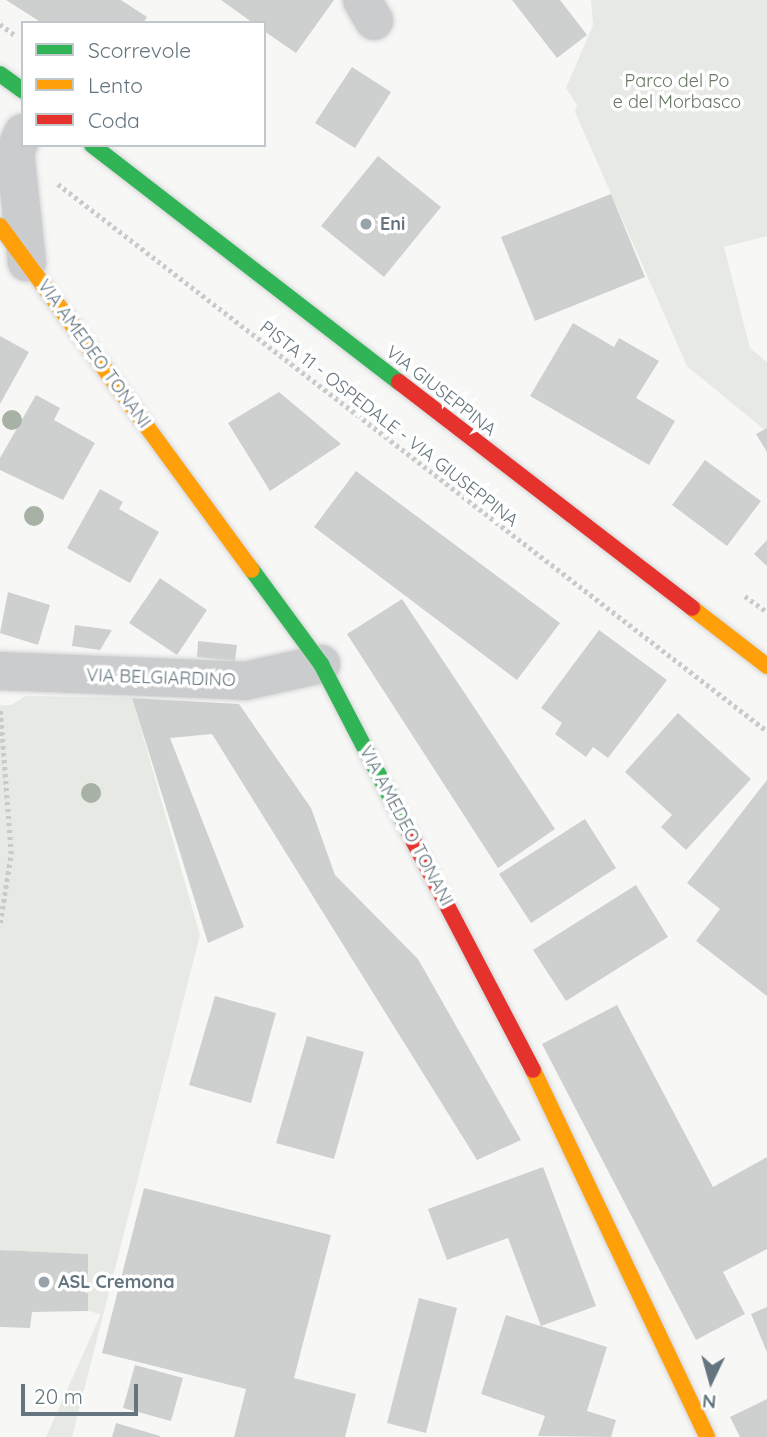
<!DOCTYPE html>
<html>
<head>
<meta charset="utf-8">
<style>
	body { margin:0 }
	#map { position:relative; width:767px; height:1437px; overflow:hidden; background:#f7f7f6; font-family:Quicksand,sans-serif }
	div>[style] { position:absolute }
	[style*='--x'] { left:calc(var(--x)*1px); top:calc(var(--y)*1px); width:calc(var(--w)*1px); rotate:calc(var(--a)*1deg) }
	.green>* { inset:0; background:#e7e9e4 }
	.building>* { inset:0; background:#ced0d0 }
	.path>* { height:4.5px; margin-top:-2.25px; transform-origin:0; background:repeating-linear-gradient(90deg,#c9cacb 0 3.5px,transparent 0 7px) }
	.roads { filter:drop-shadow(0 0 2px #d3d4d5) drop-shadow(0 0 2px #d3d4d5) }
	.street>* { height:38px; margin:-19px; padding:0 19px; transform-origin:19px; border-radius:19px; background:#cbcccd }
	.fast>* { height:16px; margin:-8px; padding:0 8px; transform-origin:8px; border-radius:8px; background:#30b455 }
	.slow>* { height:16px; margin:-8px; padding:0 8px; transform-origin:8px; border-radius:8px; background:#ff9f0a }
	.jam>* { height:16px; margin:-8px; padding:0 8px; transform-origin:8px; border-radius:8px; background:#e5322d }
	.trees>* { width:20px; height:20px; margin:-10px; border-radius:50%; background:#a8b1a5 }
	.dots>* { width:19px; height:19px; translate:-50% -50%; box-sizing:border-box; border:4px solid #fff; border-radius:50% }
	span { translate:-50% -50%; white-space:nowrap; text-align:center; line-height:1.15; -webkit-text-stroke:7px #fff; paint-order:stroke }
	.park-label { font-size:18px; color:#677762 }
	.poi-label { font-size:18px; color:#64757f; font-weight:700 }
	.left { translate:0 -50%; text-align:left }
	.street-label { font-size:18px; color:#64757f }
	.legend { position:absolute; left:21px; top:21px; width:245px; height:126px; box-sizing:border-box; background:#fff; border:2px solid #c1c8cc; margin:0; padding:9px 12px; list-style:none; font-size:21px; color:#64757f }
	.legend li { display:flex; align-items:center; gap:14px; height:35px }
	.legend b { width:35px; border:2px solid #c1c8cc }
	.north { position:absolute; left:676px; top:1346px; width:70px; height:70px; -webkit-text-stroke:5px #fff; paint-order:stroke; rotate:185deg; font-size:19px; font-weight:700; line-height:28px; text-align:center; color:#64757f }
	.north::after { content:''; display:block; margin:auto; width:24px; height:32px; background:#64757f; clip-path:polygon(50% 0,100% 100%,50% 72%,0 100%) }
	.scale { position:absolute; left:21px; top:1384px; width:117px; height:32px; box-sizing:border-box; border:4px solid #64757f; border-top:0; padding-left:9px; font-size:21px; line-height:24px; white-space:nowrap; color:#64757f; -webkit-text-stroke:5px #fff; paint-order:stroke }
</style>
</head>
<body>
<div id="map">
	<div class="green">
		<i style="clip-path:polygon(591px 0,767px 0,767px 236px,724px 247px,750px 348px,767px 362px,767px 432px,687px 366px,575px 112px,577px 105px,566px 88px,593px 25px)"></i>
		<i style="clip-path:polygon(26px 696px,132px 698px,200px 935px,72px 1437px,46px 1437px,101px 1314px,88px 1311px,88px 1254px,0 1250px,0 705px,11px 705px)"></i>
	</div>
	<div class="building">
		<i style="clip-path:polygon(6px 0,121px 0,147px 17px,143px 23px,42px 23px)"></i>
		<i style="clip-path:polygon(221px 0,334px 0,296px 53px,264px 31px,264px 23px,253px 23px)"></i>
		<i style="clip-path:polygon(512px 0,560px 0,587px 35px,557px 58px)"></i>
		<i style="clip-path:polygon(352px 67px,391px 92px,355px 148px,315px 123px)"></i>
		<i style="clip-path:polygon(378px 156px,441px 207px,384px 277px,321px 226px)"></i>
		<i style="clip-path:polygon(611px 194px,645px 277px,535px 321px,501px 237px)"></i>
		<i style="clip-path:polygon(573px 323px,614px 347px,619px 338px,659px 361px,636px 398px,675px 421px,649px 465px,530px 396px)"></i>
		<i style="clip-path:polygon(0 336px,29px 352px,0 404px)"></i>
		<i style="clip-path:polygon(279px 392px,341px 444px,270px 491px,228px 423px)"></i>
		<i style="clip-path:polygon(36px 395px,60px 408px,54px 420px,95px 443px,63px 500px,0 470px,0 458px)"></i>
		<i style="clip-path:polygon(767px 428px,767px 452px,756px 434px)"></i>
		<i style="clip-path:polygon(705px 460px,761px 501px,727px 546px,672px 505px)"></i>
		<i style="clip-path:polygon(356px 471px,560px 623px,517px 680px,314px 527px)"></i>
		<i style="clip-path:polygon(100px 489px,123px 502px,119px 509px,159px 532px,130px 583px,67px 548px)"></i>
		<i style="clip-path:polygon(767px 540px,767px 566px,754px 554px)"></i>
		<i style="clip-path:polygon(160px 578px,207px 610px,177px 655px,129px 623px)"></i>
		<i style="clip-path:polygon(8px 592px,50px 605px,38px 645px,0 633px)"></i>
		<i style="clip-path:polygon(402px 599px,555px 829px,498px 868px,347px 634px)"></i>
		<i style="clip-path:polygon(75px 625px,112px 630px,100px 650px,72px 646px)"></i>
		<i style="clip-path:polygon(599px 630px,667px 680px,608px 758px,593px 747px,586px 757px,555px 734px,562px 723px,541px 708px)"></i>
		<i style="clip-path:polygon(198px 641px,237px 645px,235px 661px,197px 657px)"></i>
		<i style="clip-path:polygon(132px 698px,239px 704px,311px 808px,335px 875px,418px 959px,521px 1140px,477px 1160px,212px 734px,170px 738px,244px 927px,208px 943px)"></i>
		<i style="clip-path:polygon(678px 713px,751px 779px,686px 850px,661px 827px,672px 815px,625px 772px)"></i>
		<i style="clip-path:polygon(767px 780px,767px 996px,696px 941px,720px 909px,687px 883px)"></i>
		<i style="clip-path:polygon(585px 819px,616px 868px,531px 923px,499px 874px)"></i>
		<i style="clip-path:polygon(636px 885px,668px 937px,566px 1001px,533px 950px)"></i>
		<i style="clip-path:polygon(215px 996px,276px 1013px,251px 1103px,189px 1085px)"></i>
		<i style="clip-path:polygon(617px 1005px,713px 1187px,767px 1157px,767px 1249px,723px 1272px,745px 1314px,696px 1340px,542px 1044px)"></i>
		<i style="clip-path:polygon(307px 1036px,364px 1052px,334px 1159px,276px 1143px)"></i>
		<i style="clip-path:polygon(543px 1167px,596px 1306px,541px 1326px,508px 1238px,447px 1260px,428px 1209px)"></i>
		<i style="clip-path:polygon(144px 1188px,331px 1235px,294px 1378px,356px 1394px,345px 1437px,234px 1437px,246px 1389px,102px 1353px)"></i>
		<i style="clip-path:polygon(0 1250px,88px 1254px,88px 1311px,32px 1312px,30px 1328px,0 1327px)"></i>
		<i style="clip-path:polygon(419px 1298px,457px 1308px,426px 1433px,387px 1423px)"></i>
		<i style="clip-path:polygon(767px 1307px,767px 1352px,751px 1314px)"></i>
		<i style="clip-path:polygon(506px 1315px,607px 1347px,587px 1411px,616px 1420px,611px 1437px,538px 1436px,545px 1416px,481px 1394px)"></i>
		<i style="clip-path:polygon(135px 1365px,183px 1378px,171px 1421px,123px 1408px)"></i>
		<i style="clip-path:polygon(767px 1399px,767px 1437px,740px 1437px,730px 1417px)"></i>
		<i style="clip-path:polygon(116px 1423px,160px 1436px,160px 1437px,112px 1437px)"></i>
	</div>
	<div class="path">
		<i style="--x:0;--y:24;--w:21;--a:37"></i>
		<i style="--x:58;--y:184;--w:895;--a:37.65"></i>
		<i style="--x:745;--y:596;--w:27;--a:36"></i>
		<i style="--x:0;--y:923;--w:70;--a:-80.9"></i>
		<i style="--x:11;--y:854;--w:146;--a:-94.3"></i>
	</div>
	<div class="roads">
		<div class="street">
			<i style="--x:362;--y:0;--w:24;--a:60"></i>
			<i style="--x:23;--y:133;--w:21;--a:113"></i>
			<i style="--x:15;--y:152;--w:111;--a:83.8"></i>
			<i style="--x:0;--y:671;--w:245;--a:2.3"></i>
			<i style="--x:245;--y:681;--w:78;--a:-12.6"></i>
		</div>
		<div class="fast">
			<i style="--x:0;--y:74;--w:29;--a:36"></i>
			<i style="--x:92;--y:145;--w:388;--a:37.7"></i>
			<i style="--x:252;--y:570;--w:117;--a:53.7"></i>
			<i style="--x:321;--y:664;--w:184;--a:62.5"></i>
		</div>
		<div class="slow">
			<i style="--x:0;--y:226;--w:426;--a:53.8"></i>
			<i style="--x:692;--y:608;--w:95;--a:37.7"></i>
			<i style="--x:533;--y:1070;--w:406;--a:64.6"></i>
		</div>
		<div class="jam">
			<i style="--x:399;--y:382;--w:370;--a:37.6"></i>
			<i style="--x:406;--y:827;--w:274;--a:62.4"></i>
		</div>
	</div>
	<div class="trees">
		<i style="left:12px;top:420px"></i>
		<i style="left:34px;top:516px"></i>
		<i style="left:91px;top:793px"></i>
	</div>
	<div class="dots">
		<i style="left:366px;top:224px;background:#97a2a9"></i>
		<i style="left:44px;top:1282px;background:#97a2a9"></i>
	</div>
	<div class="park-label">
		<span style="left:677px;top:92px">Parco del Po<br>e del Morbasco</span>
	</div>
	<div class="poi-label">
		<span class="left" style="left:380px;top:224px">Eni</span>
		<span class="left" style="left:58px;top:1282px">ASL Cremona</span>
	</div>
	<div class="street-label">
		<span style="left:94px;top:354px;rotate:54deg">VIA AMEDEO TONANI</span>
		<span style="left:441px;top:391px;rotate:38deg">VIA GIUSEPPINA</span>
		<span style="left:389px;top:424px;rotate:38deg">PISTA 11 - OSPEDALE - VIA GIUSEPPINA</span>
		<span style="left:161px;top:678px;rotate:2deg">VIA BELGIARDINO</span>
		<span style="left:406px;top:826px;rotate:62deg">VIA AMEDEO TONANI</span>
	</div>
	<ul class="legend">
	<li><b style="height:9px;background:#30b455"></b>Scorrevole</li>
	<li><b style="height:9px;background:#ff9f0a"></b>Lento</li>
	<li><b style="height:9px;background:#e5322d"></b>Coda</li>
	</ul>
	<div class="north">N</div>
	<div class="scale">20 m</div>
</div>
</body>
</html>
